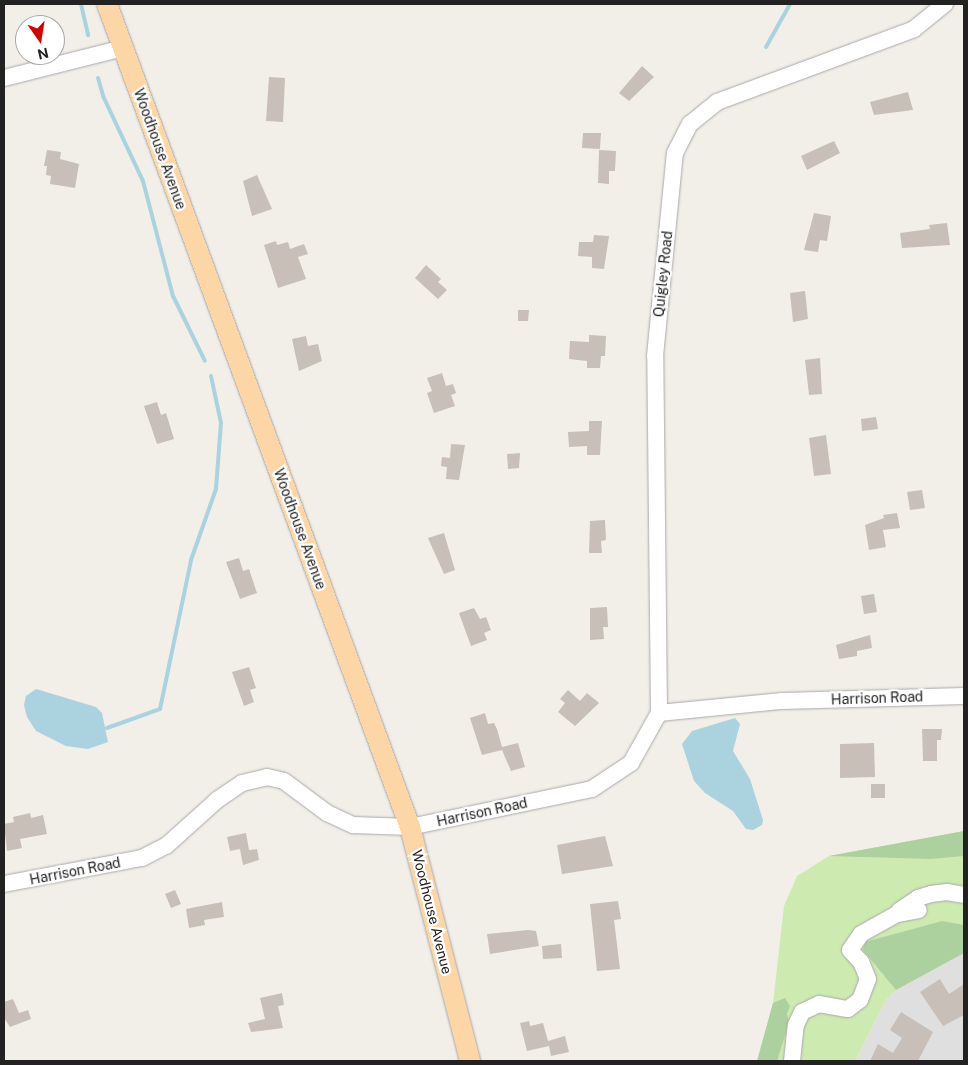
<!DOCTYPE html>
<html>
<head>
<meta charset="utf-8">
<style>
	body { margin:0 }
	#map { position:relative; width:968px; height:1065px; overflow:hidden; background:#f2efe9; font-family:"Public Sans",sans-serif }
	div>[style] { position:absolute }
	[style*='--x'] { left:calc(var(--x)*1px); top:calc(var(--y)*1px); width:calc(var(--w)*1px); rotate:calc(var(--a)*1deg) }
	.residential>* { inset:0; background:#e0dfdf }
	.grass>* { inset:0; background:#cdebb0 }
	.forest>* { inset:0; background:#add19e }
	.water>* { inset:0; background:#aad3df }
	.stream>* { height:4px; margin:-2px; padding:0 2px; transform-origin:2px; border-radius:2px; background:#aad3df }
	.building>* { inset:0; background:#c7bfb8 }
	.roads { filter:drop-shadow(0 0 1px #a9a9a9) drop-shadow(0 0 1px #a9a9a9) }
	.minor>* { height:16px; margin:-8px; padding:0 8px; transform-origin:8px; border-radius:8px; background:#fff }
	.major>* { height:20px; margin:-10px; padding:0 10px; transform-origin:10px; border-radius:10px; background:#fcd6a4 }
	span { translate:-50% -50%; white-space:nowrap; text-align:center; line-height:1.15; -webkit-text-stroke:4.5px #fff; paint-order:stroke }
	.street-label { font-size:14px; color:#222 }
	.frame { position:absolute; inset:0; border:5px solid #222; pointer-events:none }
	.north { position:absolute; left:15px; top:15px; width:50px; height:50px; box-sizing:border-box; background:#fff; border:1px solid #a7a7a7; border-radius:50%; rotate:167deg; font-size:14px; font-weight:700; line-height:20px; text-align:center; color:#222 }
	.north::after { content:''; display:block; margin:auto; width:18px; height:22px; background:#d40000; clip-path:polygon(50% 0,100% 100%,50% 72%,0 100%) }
</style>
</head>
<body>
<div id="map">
	<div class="residential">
		<i style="clip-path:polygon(964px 953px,964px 1061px,855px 1061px,886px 1000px,896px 990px)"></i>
	</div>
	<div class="grass">
		<i style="clip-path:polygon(964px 831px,964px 953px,896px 990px,886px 1000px,855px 1061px,757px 1061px,773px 1003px,784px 906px,797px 876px,829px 856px)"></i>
	</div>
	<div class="forest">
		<i style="clip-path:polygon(964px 831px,964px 856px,931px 859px,829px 856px)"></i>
		<i style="clip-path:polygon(942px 921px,964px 925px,964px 953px,896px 990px,863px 950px,865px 942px)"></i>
		<i style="clip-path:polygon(785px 998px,790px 1006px,787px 1014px,789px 1023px,777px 1061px,757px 1061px,773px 1003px)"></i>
	</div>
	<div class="water">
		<i style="clip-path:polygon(36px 689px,96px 707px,102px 713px,108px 742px,88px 749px,66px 746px,36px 731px,27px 717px,24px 705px,26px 696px)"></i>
		<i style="clip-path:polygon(735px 718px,740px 724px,733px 751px,750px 779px,763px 820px,762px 825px,753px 830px,746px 829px,733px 811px,705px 793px,694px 781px,682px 744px,692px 731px)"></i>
	</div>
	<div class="stream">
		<i style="--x:81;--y:4;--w:32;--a:77"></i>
		<i style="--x:766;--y:47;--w:49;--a:-60.8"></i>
		<i style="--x:98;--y:78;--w:19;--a:74"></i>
		<i style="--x:103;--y:96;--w:94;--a:64.8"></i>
		<i style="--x:143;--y:181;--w:119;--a:75.4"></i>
		<i style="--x:173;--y:296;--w:72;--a:63.8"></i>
		<i style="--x:107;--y:728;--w:56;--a:-19.7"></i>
		<i style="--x:160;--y:709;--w:152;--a:-78.2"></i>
		<i style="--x:191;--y:560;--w:75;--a:-70.6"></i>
		<i style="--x:216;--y:489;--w:66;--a:-85.7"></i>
		<i style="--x:221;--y:423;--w:48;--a:-102"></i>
	</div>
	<div class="building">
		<i style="clip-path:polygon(642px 66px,654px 77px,629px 101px,619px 93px)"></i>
		<i style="clip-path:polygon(269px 77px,285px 78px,283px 122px,266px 121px)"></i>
		<i style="clip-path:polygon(908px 92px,913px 110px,874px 115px,870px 102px)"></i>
		<i style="clip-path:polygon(583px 133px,601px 133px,600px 149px,582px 148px)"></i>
		<i style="clip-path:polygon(834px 141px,840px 153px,807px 170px,801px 156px)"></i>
		<i style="clip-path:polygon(47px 150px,61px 152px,60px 159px,79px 164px,75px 188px,50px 184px,51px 176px,46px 175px,47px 166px,44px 166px)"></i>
		<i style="clip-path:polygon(599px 150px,616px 151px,615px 171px,609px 171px,609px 184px,598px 183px)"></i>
		<i style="clip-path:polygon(257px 175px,272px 209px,252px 216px,243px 181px)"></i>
		<i style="clip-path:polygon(814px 213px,831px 216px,827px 241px,820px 240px,818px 252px,804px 250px)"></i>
		<i style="clip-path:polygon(947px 223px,950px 245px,902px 248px,900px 233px,930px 229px,929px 225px)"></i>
		<i style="clip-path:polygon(594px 235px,609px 236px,604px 269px,592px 268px,592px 257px,578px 256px,579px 242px,593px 242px)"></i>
		<i style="clip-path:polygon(276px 241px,277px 245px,288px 242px,290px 249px,304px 244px,308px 254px,298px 257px,306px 279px,278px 288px,264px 245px)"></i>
		<i style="clip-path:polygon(426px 265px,441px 279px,438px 282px,447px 290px,438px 299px,415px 278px)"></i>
		<i style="clip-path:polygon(805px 291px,808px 319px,793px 322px,790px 293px)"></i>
		<i style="clip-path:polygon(518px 310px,529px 310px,528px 321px,518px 321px)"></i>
		<i style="clip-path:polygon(589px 335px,606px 336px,605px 356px,601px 356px,600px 368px,587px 368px,587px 361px,569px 359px,570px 341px,589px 342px)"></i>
		<i style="clip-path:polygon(306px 336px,308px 346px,318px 344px,322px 361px,299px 371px,292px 339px)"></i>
		<i style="clip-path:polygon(820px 358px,822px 394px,809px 395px,805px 360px)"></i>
		<i style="clip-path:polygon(442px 373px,446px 386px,453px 384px,456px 393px,451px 395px,455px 406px,434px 413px,427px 393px,432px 391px,427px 378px)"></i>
		<i style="clip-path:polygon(157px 402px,161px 415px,166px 413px,174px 439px,157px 444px,144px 406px)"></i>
		<i style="clip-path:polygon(876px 417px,878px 429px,862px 431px,861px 419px)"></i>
		<i style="clip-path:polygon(589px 421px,602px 421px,600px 455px,587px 455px,587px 446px,569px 447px,568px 432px,589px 431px)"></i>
		<i style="clip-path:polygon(826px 435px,831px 474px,814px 476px,809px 438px)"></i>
		<i style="clip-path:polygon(451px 444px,465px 445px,459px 480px,446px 479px,447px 467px,441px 466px,442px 457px,450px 458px)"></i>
		<i style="clip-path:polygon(520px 453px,519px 468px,508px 469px,507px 454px)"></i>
		<i style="clip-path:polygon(922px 490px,925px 508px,910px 510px,907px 492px)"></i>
		<i style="clip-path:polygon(897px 513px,900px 528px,883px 530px,886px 547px,869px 550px,865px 525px,884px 518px,883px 515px)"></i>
		<i style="clip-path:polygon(605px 520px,606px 540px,601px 541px,602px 553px,589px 553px,590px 521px)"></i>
		<i style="clip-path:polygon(444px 533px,455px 570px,444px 574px,428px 538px)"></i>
		<i style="clip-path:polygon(239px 558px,243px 571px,249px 569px,257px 593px,240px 599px,226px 562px)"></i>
		<i style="clip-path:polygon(874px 594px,877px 612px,864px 614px,861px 596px)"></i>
		<i style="clip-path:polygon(607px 607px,608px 627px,603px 627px,604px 639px,590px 640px,590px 608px)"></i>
		<i style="clip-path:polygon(474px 608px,480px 619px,486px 617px,491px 630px,484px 633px,487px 640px,471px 646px,459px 613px)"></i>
		<i style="clip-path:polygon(870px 635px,872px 648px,857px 651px,857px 656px,839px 659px,836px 645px)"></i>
		<i style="clip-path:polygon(249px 667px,256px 688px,250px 690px,254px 702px,244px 706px,232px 672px)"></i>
		<i style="clip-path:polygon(568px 690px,580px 701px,587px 693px,599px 703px,575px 726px,558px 712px,565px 703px,560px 699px)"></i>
		<i style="clip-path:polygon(485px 713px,488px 724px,494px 723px,497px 729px,502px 747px,518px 743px,525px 767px,511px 771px,502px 750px,482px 755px,470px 718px)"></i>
		<i style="clip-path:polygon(922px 729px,942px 729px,941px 740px,937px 740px,937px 761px,923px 761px)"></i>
		<i style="clip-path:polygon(874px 743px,875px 777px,840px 778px,840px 744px)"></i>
		<i style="clip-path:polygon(871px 784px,885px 784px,885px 798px,871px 798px)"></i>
		<i style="clip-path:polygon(30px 813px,31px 818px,43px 815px,47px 834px,20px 839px,22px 848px,7px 851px,4px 824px,14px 822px,13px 817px)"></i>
		<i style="clip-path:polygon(246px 833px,249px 850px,257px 849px,259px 860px,243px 865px,240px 849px,230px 851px,227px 837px)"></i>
		<i style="clip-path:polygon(605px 836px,613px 866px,562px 874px,557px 845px)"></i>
		<i style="clip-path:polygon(175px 890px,181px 904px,171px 908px,165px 894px)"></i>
		<i style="clip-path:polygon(618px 901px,621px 919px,614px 920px,620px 969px,597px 971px,590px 904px)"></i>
		<i style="clip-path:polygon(222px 902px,224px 917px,204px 920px,205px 925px,189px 928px,186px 909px)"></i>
		<i style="clip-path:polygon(528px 930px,536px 931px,539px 946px,490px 954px,487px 934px)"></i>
		<i style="clip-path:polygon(561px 944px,562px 958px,543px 959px,542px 946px)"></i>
		<i style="clip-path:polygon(940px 979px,949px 994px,964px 984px,964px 1015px,943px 1026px,920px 992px)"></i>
		<i style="clip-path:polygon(282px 993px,284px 1005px,278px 1006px,283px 1028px,251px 1032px,248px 1023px,265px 1019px,260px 998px)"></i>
		<i style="clip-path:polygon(13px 999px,19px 1013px,28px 1010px,31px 1019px,10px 1027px,4px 1018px,4px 1002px)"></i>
		<i style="clip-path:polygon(901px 1012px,933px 1032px,918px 1061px,870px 1061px,878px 1044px,893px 1053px,902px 1038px,890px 1030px)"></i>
		<i style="clip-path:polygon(529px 1021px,530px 1026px,543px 1023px,548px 1041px,565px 1036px,569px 1052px,551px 1056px,549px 1046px,527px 1051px,520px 1023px)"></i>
	</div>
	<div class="roads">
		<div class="minor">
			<i style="--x:4;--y:78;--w:123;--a:-14.1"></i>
			<i style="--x:659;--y:713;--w:124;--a:-5.6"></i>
			<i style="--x:782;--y:701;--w:182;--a:-1.6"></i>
			<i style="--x:4;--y:884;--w:140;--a:-10.7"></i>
			<i style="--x:142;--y:858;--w:27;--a:-27"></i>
			<i style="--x:166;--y:846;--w:69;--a:-42"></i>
			<i style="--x:217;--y:800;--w:30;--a:-34"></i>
			<i style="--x:242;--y:783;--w:26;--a:-13"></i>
			<i style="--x:267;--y:777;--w:17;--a:13"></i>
			<i style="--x:284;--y:781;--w:54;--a:36.7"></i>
			<i style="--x:327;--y:813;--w:29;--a:25"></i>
			<i style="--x:353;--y:825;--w:57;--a:2"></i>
			<i style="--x:410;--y:827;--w:186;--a:-11.8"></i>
			<i style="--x:592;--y:789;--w:47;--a:-33.7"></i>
			<i style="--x:631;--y:763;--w:57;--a:-60.8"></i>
			<i style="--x:659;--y:713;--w:357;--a:-90.6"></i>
			<i style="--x:655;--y:356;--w:204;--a:-84.4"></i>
			<i style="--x:675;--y:153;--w:33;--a:-63"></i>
			<i style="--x:690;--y:124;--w:35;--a:-39"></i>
			<i style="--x:717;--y:102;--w:210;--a:-20.3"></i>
			<i style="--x:914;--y:29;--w:40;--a:-39"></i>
			<i style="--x:899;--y:911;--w:23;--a:-34"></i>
			<i style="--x:918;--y:898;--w:14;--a:-17"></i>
			<i style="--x:931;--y:894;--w:16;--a:-7"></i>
			<i style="--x:947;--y:892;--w:17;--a:10"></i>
			<i style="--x:792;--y:1061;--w:36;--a:-84"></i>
			<i style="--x:796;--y:1025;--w:14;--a:-65"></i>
			<i style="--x:802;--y:1012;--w:19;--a:-25"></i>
			<i style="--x:819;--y:1004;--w:29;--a:10"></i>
			<i style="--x:848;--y:1009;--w:15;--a:-37"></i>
			<i style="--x:860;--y:1000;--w:22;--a:-69"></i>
			<i style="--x:868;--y:979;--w:18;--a:-112"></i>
			<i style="--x:861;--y:962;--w:16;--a:-133"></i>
			<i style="--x:850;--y:950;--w:19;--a:-55"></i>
			<i style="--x:861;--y:934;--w:41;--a:-29.1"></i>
			<i style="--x:897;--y:914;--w:22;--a:-10"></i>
		</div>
		<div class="major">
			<i style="--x:107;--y:4;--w:877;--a:69.79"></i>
			<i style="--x:410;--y:827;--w:242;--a:75.6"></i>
		</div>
	</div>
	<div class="street-label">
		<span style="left:160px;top:149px;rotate:70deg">Woodhouse Avenue</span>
		<span style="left:663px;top:274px;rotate:-84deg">Quigley Road</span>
		<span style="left:300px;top:529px;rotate:70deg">Woodhouse Avenue</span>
		<span style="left:877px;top:698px;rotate:-2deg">Harrison Road</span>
		<span style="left:482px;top:812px;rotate:-12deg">Harrison Road</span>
		<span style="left:75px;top:871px;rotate:-11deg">Harrison Road</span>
		<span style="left:432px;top:912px;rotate:76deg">Woodhouse Avenue</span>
	</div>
	<div class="frame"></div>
	<div class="north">N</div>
</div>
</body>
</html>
